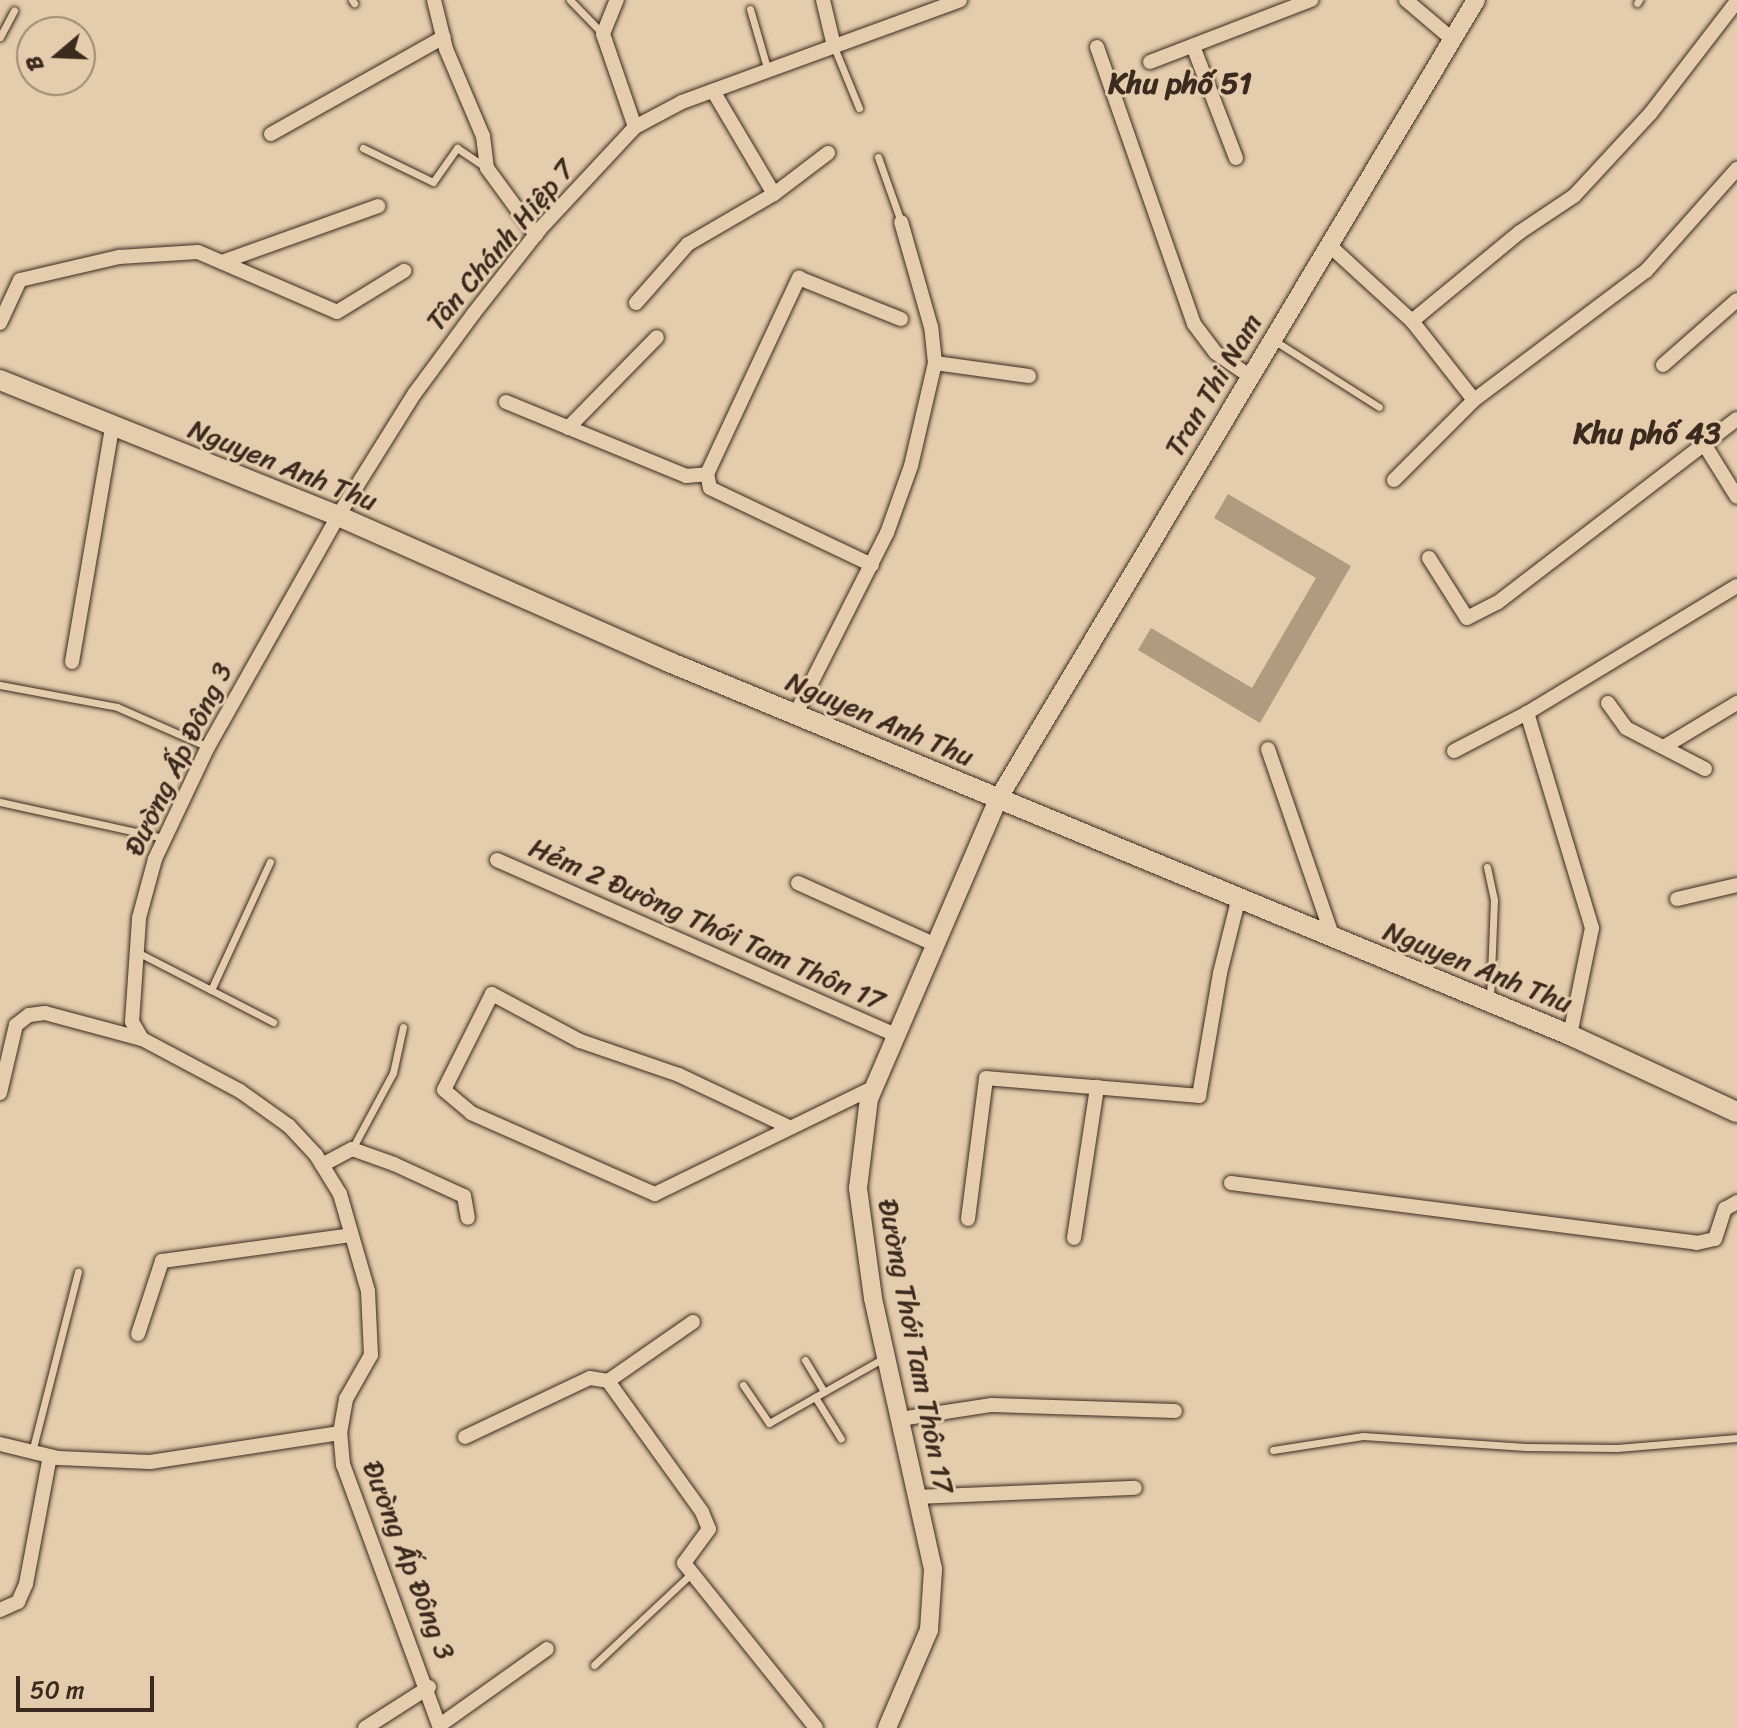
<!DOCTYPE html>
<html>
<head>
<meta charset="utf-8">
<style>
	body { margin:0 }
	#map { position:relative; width:1737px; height:1728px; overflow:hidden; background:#e4ccac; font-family:Sriracha,sans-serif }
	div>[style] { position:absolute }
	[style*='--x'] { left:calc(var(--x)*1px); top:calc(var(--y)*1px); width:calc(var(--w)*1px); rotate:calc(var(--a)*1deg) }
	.building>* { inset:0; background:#b09a80 }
	.roads { filter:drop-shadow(0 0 2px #3b2a1e) drop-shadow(0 0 2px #3b2a1e) }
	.service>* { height:7px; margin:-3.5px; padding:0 3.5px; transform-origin:3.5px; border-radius:3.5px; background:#e4ccac }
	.minor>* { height:14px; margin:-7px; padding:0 7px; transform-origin:7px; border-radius:7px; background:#e4ccac }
	.tertiary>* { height:18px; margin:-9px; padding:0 9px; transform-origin:9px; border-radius:9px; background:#e4ccac }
	.secondary>* { height:20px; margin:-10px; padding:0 10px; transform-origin:10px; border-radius:10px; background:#e4ccac }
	span { translate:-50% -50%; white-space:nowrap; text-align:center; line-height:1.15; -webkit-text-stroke:6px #e4ccac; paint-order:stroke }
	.street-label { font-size:28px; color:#3b2a1e }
	.neighbourhood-label { font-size:30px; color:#3b2a1e; font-weight:700 }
	.north { position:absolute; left:16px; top:16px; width:80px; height:80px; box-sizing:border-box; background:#e4ccac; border:2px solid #a08b73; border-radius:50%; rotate:251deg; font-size:22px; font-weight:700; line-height:32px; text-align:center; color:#3b2a1e }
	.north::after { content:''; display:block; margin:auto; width:28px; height:36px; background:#3b2a1e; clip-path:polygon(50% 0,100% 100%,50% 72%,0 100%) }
	.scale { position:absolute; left:16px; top:1676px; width:138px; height:36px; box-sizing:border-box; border:4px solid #3b2a1e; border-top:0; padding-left:10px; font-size:24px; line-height:28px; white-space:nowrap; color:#3b2a1e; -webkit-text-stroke:6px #e4ccac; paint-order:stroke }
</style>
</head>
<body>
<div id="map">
	<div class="building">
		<i style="clip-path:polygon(1228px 494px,1351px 566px,1260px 723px,1138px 650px,1151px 628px,1252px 688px,1316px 578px,1214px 518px)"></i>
	</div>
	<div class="roads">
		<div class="service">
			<i style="--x:352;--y:0;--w:4;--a:56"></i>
			<i style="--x:570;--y:0;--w:47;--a:45.9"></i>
			<i style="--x:1637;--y:3;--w:4;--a:-56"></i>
			<i style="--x:750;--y:9;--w:65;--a:73.8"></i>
			<i style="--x:0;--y:37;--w:30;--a:-62"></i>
			<i style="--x:834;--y:47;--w:66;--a:67.7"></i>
			<i style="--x:363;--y:148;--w:78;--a:25.9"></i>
			<i style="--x:433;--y:182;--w:42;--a:-54.8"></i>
			<i style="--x:457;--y:148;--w:34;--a:34"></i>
			<i style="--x:878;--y:157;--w:69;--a:70.5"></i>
			<i style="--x:1275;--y:341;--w:123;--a:32.4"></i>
			<i style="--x:0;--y:685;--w:119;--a:10.6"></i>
			<i style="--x:117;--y:707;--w:99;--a:23.7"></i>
			<i style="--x:0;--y:802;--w:168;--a:12.4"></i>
			<i style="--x:1487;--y:867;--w:34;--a:78"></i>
			<i style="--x:1494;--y:900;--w:101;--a:92.3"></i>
			<i style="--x:137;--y:952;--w:83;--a:27.2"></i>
			<i style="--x:211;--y:990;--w:141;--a:-65.3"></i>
			<i style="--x:211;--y:990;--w:70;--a:27.3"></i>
			<i style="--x:352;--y:1149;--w:86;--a:-61.7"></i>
			<i style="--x:393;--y:1073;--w:47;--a:-77.7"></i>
			<i style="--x:805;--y:1360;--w:37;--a:59"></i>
			<i style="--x:743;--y:1385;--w:46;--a:55.6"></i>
			<i style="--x:769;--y:1423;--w:132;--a:-29.5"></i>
			<i style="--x:815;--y:1397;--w:49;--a:58.2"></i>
			<i style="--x:1273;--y:1450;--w:91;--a:-8.8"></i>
			<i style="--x:1363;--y:1436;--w:163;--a:3.9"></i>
			<i style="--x:1526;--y:1447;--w:91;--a:0.6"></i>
			<i style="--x:1617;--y:1448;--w:120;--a:-4.8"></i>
			<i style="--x:32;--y:1452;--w:186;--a:-75.7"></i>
			<i style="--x:594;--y:1665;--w:133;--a:-43.2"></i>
		</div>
		<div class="minor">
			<i style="--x:434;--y:0;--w:50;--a:76.2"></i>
			<i style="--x:446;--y:49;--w:95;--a:67"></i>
			<i style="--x:483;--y:136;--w:32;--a:83"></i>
			<i style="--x:487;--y:168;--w:83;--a:53.8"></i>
			<i style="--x:823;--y:0;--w:47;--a:76.6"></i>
			<i style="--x:1406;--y:0;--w:60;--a:40.3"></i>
			<i style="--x:1193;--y:46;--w:120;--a:69"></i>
			<i style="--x:1097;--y:47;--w:293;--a:70.7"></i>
			<i style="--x:1194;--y:324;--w:36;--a:53"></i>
			<i style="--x:1216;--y:353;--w:42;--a:34.4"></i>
			<i style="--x:1150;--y:62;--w:173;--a:-21.1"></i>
			<i style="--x:635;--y:127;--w:53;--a:-28"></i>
			<i style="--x:682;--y:102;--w:296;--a:-20.1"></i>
			<i style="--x:271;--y:134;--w:198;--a:-29.3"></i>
			<i style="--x:774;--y:194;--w:68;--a:-37.2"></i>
			<i style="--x:1329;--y:245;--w:113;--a:42.5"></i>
			<i style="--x:1412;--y:321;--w:100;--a:51.9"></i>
			<i style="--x:1474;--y:400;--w:215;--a:-36.9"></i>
			<i style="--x:1646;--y:271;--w:137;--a:-48.3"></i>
			<i style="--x:222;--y:262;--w:166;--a:-19.7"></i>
			<i style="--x:636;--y:303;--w:79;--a:-48.6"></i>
			<i style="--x:688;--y:244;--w:99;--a:-30.2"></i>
			<i style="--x:774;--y:194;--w:120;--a:-120.6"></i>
			<i style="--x:1412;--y:321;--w:140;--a:-39.5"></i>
			<i style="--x:1520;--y:232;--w:65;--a:-33.7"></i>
			<i style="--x:1574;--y:196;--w:112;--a:-47.2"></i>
			<i style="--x:1650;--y:114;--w:143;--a:-52.4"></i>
			<i style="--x:0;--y:323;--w:47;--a:-65.1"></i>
			<i style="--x:20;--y:280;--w:102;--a:-13.1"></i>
			<i style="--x:119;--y:257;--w:79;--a:-3.6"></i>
			<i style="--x:198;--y:252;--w:151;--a:23.3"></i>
			<i style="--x:337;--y:312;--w:79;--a:-31.5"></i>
			<i style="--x:935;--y:363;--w:95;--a:7.9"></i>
			<i style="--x:1663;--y:365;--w:98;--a:-41.3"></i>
			<i style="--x:506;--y:402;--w:195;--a:22.3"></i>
			<i style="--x:686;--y:476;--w:21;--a:-5"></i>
			<i style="--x:568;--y:428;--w:127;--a:-45.6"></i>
			<i style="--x:1704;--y:444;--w:62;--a:58.1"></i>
			<i style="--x:1394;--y:480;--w:113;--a:-45"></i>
			<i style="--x:1429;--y:558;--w:71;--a:57.7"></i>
			<i style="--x:1467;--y:618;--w:34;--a:-27"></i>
			<i style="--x:1497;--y:603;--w:302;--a:-37.5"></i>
			<i style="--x:872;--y:565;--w:179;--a:-154.6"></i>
			<i style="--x:710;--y:488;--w:14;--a:-102"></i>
			<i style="--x:707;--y:474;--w:217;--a:-64.9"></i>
			<i style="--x:799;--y:278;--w:110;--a:21.9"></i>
			<i style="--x:72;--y:662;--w:238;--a:-80.3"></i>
			<i style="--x:1608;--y:703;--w:31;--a:54"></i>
			<i style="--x:1626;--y:728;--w:89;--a:27.4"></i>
			<i style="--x:795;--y:715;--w:204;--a:-63.2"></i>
			<i style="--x:887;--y:533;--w:71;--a:-70.3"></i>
			<i style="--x:911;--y:466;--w:106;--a:-76.9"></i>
			<i style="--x:935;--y:363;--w:36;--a:-96"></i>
			<i style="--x:931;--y:327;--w:109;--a:-105.9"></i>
			<i style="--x:1667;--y:745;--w:82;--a:-31"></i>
			<i style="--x:1268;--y:749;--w:200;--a:71"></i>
			<i style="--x:1454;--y:751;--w:82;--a:-27.5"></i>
			<i style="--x:497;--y:860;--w:437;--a:23.7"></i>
			<i style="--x:798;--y:883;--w:151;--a:24.2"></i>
			<i style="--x:1677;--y:899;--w:62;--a:-13.1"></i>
			<i style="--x:1570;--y:1035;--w:109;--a:-78.4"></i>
			<i style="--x:1592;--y:928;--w:225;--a:-106.8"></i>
			<i style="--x:1527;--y:713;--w:245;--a:-31.2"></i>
			<i style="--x:0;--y:1093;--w:70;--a:-76.8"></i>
			<i style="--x:16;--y:1025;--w:16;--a:-38"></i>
			<i style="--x:29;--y:1015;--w:16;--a:-7"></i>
			<i style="--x:45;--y:1013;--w:100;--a:15"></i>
			<i style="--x:789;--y:1127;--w:122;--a:-154.7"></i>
			<i style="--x:679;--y:1075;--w:105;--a:-161"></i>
			<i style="--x:580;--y:1041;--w:100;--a:-151.9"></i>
			<i style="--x:492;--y:994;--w:107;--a:116.6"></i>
			<i style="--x:444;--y:1090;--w:35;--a:40"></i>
			<i style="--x:471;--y:1113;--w:201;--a:23.8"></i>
			<i style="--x:655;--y:1194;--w:244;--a:-26"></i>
			<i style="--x:322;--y:1165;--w:34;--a:-28"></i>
			<i style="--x:352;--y:1149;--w:45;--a:19.7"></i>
			<i style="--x:394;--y:1164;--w:77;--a:24.6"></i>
			<i style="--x:464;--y:1196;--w:22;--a:80"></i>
			<i style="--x:1231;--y:1183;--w:470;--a:7.3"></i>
			<i style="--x:1697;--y:1243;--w:18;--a:-13"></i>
			<i style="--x:1715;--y:1239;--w:32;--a:-72"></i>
			<i style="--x:1725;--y:1209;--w:14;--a:-30"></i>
			<i style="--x:968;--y:1219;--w:142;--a:-82.7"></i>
			<i style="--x:986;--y:1078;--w:214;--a:4.8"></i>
			<i style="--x:1199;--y:1096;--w:125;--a:-80.3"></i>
			<i style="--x:1220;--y:973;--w:74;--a:-76"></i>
			<i style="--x:1074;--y:1238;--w:153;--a:-81.3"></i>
			<i style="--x:693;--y:1322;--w:103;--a:145.2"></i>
			<i style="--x:608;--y:1381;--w:161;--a:54.3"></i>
			<i style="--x:702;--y:1512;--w:18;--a:68"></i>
			<i style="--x:709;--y:1529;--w:42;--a:126.3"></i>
			<i style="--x:684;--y:1563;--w:211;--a:51.3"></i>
			<i style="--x:138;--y:1334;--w:77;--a:-71.8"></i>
			<i style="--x:162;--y:1261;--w:191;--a:-7.8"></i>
			<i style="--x:900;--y:1419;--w:93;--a:-8.7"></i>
			<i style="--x:992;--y:1405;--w:183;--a:1.9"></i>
			<i style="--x:465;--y:1437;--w:138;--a:-25.3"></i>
			<i style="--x:590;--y:1378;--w:18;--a:9"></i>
			<i style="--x:0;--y:1444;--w:60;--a:13.6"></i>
			<i style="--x:58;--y:1458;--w:92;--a:2.5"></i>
			<i style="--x:150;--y:1462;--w:192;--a:-8.7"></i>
			<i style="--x:917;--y:1497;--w:218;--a:-2.4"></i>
			<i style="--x:0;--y:1610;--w:20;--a:-24"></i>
			<i style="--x:18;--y:1602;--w:20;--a:-66"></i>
			<i style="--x:26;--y:1584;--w:130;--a:-79.4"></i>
			<i style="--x:440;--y:1725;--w:131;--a:-35.4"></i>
			<i style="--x:365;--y:1728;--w:76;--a:-32.6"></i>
			<i style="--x:440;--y:1728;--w:280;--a:-110.2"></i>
			<i style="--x:343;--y:1465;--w:32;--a:-95"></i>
			<i style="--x:340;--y:1433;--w:35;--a:-80"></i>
			<i style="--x:346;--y:1399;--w:51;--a:-60.4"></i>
			<i style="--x:371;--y:1355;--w:64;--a:-92.7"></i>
			<i style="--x:368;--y:1291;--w:101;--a:-106.1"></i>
			<i style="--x:340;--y:1194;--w:46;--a:-121.6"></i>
			<i style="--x:316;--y:1155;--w:40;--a:-133"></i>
			<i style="--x:289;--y:1126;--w:60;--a:-144.5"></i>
			<i style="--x:240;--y:1091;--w:111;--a:-152"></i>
			<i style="--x:142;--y:1039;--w:20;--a:-120"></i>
			<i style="--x:132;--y:1022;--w:104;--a:-86.1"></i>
			<i style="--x:139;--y:918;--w:61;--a:-74.8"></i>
			<i style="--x:155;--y:859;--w:124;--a:-64.7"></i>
			<i style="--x:208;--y:747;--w:265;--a:-60.6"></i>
			<i style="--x:338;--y:516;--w:145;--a:-58"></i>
			<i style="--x:415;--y:393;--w:99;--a:-53.6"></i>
			<i style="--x:474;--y:313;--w:107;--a:-51.8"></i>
			<i style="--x:540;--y:229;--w:139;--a:-47"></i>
			<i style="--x:635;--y:127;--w:98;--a:-109"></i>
			<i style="--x:603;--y:34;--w:37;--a:-68"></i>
		</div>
		<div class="tertiary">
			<i style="--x:887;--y:1728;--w:107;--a:-66.8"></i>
			<i style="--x:929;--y:1630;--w:61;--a:-86.2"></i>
			<i style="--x:933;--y:1569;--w:278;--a:-102.5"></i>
			<i style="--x:873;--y:1298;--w:111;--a:-97.8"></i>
			<i style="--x:858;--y:1188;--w:90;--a:-83"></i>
			<i style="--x:869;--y:1099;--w:327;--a:-66.7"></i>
			<i style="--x:998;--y:799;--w:931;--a:-59.11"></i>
		</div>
		<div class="secondary">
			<i style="--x:0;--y:380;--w:364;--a:21.9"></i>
			<i style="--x:338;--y:516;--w:362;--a:23.8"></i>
			<i style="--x:669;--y:662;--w:975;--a:22.49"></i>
			<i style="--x:1570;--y:1035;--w:184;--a:24.8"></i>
		</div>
	</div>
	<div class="street-label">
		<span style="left:500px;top:245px;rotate:-50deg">Tân Chánh Hiệp 7</span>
		<span style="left:1213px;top:385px;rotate:-59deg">Tran Thi Nam</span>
		<span style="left:283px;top:465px;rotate:22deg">Nguyen Anh Thu</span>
		<span style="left:880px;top:719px;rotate:23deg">Nguyen Anh Thu</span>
		<span style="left:178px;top:759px;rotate:-64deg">Đường Ấp Đông 3</span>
		<span style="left:707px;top:924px;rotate:24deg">Hẻm 2 Đường Thới Tam Thôn 17</span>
		<span style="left:1478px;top:967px;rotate:22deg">Nguyen Anh Thu</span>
		<span style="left:916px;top:1346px;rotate:79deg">Đường Thới Tam Thôn 17</span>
		<span style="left:409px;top:1560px;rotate:69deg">Đường Ấp Đông 3</span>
	</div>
	<div class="neighbourhood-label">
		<span style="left:1180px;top:83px">Khu phố 51</span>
		<span style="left:1647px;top:433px">Khu phố 43</span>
	</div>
	<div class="north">B</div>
	<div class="scale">50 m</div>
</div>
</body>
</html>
